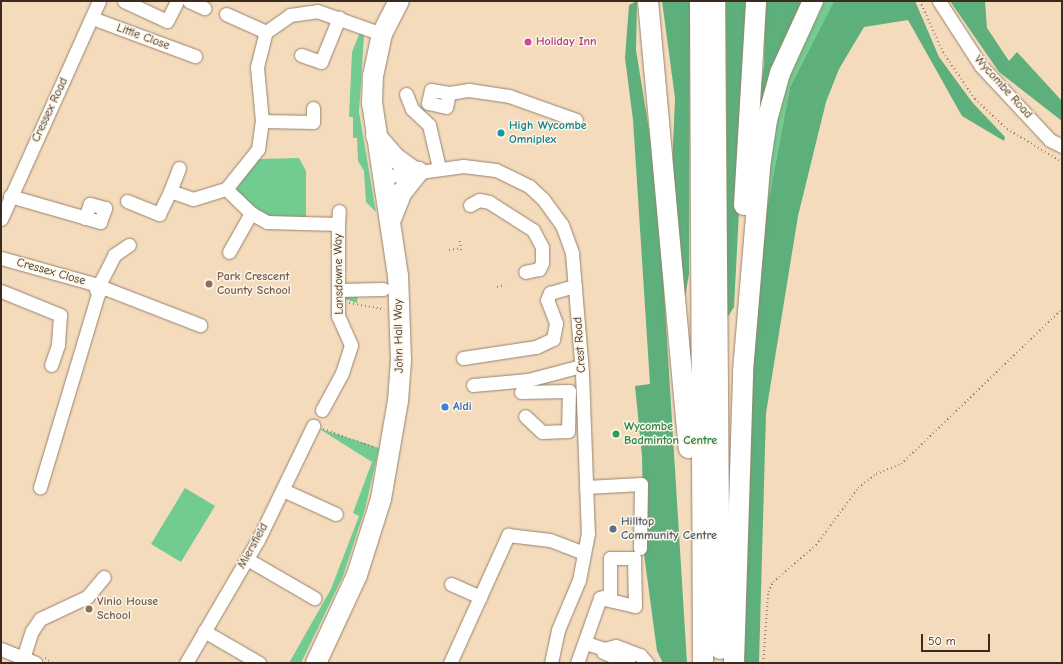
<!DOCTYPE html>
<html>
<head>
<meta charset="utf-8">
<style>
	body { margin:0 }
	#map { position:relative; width:1063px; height:664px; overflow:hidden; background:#f4dbbc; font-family:"Comic Neue",sans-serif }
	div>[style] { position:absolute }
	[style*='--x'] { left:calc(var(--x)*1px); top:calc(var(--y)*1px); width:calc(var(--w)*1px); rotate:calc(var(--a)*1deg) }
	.green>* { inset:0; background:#72cb91 }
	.forest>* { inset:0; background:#5daf7b }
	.path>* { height:1.5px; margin-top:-0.75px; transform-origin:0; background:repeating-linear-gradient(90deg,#98826d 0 1px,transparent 0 4px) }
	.roads { filter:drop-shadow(0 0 1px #98826d) drop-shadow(0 0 1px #98826d) }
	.minor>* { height:13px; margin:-6.5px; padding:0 6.5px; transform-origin:6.5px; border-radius:6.5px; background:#fff }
	.highway>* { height:20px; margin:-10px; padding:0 10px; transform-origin:10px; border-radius:10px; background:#fff }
	.dots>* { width:11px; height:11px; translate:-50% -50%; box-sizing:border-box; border:2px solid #fcf5e5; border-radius:50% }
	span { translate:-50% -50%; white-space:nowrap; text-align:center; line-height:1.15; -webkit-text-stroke:3px #fcf5e5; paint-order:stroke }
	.street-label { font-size:12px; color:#3b2a1e }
	.hotel-label { font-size:12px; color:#b23c85; font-weight:700 }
	.left { translate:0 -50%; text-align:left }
	.culture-label { font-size:12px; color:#0d838f; font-weight:700 }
	.education-label { font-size:12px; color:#785e54; font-weight:700 }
	.shop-label { font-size:12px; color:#366cbe; font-weight:700 }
	.leisure-label { font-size:12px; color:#27864d; font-weight:700 }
	.service-label { font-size:12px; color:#4e5e75; font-weight:700 }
	.frame { position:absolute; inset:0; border:2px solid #3b2a1e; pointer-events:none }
	.scale { position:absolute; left:921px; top:634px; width:69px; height:18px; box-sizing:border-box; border:2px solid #3b2a1e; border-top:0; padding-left:5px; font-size:12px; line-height:14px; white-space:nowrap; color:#3b2a1e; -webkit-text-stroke:3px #fcf5e5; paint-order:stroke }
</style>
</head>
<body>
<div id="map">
	<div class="green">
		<i style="clip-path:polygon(822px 1px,834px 1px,790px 87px,767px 209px,773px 129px,784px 89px)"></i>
		<i style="clip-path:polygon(360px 32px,364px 35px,359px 112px,376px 212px,366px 202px,364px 171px,358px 161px,357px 138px,353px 138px,353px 117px,349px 117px,352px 52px)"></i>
		<i style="clip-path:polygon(299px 158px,306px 171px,306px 220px,264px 217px,235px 191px,258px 159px)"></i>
		<i style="clip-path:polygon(345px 293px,358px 293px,357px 303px,345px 299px)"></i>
		<i style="clip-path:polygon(318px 428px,379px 448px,365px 509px,343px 576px,301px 663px,289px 663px,331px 589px,359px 516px,353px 513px,372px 462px)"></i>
		<i style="clip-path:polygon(185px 488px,215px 506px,181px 562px,151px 544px)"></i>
	</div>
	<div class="forest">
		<i style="clip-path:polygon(637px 1px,636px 50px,657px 179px,687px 663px,663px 663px,657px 651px,644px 554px,642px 456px,635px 386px,650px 384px,633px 120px,625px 58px,629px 5px)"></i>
		<i style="clip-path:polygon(662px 1px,690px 1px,689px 274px,682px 315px,672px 169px,675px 98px)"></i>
		<i style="clip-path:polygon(726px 1px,750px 1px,734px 307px,727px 318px)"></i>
		<i style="clip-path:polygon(765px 1px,807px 1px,755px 119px,764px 66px)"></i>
		<i style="clip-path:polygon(834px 1px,915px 1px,939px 57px,972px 102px,1005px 137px,1004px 141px,962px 116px,908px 20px,864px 27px,839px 69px,826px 102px,798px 216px,766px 413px,759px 663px,743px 663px,754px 336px,767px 209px,790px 87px)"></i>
		<i style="clip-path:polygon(950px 1px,985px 1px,987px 28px,1009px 61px,1017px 52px,1062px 101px,1062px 121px,999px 72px)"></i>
	</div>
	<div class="path">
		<i style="--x:920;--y:1;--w:56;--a:65.7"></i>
		<i style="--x:943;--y:52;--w:57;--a:55.8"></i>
		<i style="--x:975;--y:99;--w:44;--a:43.2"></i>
		<i style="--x:1007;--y:129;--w:64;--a:31"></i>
		<i style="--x:460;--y:241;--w:12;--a:81"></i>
		<i style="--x:449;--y:250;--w:12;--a:-9"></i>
		<i style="--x:497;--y:287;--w:8;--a:-14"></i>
		<i style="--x:349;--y:303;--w:36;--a:10"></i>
		<i style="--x:323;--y:429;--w:56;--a:19.7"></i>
		<i style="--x:45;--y:658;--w:9;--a:32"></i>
		<i style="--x:763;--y:663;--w:71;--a:-86"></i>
		<i style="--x:768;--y:592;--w:11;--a:-63"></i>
		<i style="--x:773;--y:582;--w:57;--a:-40.7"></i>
		<i style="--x:816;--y:545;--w:71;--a:-53.6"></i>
		<i style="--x:858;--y:488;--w:23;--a:-38"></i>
		<i style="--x:876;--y:474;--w:27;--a:-22"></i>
		<i style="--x:901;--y:464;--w:223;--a:-43.9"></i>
	</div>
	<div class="roads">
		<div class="minor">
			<i style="--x:124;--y:1;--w:47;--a:24.9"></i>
			<i style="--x:167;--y:21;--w:22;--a:-63"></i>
			<i style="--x:189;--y:1;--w:17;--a:25"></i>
			<i style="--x:939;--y:1;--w:77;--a:57.1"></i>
			<i style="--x:981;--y:66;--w:101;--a:47"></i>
			<i style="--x:1050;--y:140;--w:13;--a:27"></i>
			<i style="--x:226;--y:14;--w:44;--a:24.2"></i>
			<i style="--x:92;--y:18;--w:110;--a:20.3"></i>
			<i style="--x:301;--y:55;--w:21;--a:19"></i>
			<i style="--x:321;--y:62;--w:48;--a:-67.8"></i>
			<i style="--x:449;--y:93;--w:14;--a:102"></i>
			<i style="--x:446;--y:107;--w:18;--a:-167"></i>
			<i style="--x:428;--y:103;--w:13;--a:-77"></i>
			<i style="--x:431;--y:90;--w:18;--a:9"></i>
			<i style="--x:449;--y:93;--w:20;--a:-9"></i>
			<i style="--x:469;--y:90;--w:40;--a:8.5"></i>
			<i style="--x:509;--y:96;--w:71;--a:19.7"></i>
			<i style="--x:406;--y:94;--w:16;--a:68"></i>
			<i style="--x:412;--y:109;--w:23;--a:43"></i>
			<i style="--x:429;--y:125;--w:44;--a:76.9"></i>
			<i style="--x:262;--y:121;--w:51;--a:1.1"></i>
			<i style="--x:313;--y:122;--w:14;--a:-90"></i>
			<i style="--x:179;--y:168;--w:25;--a:111"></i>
			<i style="--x:170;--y:191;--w:24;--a:19"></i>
			<i style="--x:193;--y:199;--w:34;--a:-17"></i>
			<i style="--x:383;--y:177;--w:81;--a:-7.8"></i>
			<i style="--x:463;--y:166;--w:33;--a:7"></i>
			<i style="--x:496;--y:170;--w:37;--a:26"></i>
			<i style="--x:529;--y:186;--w:19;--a:43"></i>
			<i style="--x:543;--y:199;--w:32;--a:54"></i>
			<i style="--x:562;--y:225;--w:30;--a:70"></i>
			<i style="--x:572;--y:253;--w:120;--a:85.2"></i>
			<i style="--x:582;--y:373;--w:160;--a:87.9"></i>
			<i style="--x:588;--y:533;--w:48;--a:100.8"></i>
			<i style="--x:579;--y:580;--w:54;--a:112.8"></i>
			<i style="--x:558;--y:630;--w:34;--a:102"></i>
			<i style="--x:10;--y:196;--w:94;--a:16.1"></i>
			<i style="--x:100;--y:222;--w:15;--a:-70"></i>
			<i style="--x:105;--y:208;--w:16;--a:-165"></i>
			<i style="--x:90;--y:204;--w:15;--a:110"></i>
			<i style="--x:127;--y:201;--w:35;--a:22"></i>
			<i style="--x:159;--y:214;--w:25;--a:-64"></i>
			<i style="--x:470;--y:205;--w:10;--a:-29"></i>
			<i style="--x:479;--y:200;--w:10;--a:11"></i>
			<i style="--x:489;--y:202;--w:52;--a:32.5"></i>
			<i style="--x:533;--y:230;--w:19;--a:62"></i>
			<i style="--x:542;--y:247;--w:16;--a:90"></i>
			<i style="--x:542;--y:263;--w:7;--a:117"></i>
			<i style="--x:539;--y:269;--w:14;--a:168"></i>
			<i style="--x:1;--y:219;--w:239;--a:-65.8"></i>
			<i style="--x:338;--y:224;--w:13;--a:-86"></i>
			<i style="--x:229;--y:252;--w:45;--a:-60.6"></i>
			<i style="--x:1;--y:258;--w:97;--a:15.6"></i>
			<i style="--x:94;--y:284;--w:11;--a:68"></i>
			<i style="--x:98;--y:294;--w:202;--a:106.7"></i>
			<i style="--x:97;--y:289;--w:10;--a:0"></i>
			<i style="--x:107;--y:289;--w:100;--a:21.2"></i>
			<i style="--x:97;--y:289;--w:38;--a:-63"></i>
			<i style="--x:114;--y:255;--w:18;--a:-34"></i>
			<i style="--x:338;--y:290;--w:45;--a:-1.3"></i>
			<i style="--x:1;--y:291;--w:64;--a:22.1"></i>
			<i style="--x:60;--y:315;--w:30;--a:94"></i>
			<i style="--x:58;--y:345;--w:21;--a:109"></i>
			<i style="--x:463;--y:358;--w:74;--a:-8.6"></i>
			<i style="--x:536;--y:347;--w:19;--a:-25"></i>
			<i style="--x:553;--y:339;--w:16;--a:-79"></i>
			<i style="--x:556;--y:323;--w:25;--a:-111"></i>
			<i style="--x:547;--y:300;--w:8;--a:-67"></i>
			<i style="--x:550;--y:293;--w:26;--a:-16"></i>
			<i style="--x:473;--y:385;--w:55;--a:-5.2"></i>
			<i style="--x:528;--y:380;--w:55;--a:-14.8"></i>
			<i style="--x:521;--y:392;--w:48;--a:-1.2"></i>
			<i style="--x:569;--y:391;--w:40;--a:91.4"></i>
			<i style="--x:568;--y:431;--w:26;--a:178"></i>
			<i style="--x:542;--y:432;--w:23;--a:-137"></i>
			<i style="--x:322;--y:410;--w:42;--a:-61.6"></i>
			<i style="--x:342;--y:373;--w:29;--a:-72"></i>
			<i style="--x:351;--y:345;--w:32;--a:-114"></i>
			<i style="--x:338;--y:316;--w:92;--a:-90"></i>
			<i style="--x:338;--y:224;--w:71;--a:-178.4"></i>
			<i style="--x:267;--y:222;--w:18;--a:-151"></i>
			<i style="--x:251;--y:213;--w:35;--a:-136"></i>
			<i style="--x:226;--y:189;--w:51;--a:-51.3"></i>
			<i style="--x:258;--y:149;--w:28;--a:-82"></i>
			<i style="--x:262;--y:121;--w:54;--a:-95.3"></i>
			<i style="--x:257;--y:67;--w:36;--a:-76"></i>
			<i style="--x:266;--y:32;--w:29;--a:-35"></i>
			<i style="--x:290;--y:15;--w:27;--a:-8"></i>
			<i style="--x:317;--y:11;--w:69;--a:19.5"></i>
			<i style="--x:586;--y:487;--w:55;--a:-3.1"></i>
			<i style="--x:641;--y:484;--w:64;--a:90.9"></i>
			<i style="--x:283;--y:490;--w:58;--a:24.4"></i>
			<i style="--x:610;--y:558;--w:24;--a:0"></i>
			<i style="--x:634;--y:558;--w:48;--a:88.8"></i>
			<i style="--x:635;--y:606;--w:36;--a:-167"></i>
			<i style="--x:600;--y:598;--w:10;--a:-17"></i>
			<i style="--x:610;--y:595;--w:37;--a:-90"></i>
			<i style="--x:247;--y:559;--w:78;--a:30.2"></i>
			<i style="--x:451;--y:584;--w:32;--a:24"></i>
			<i style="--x:204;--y:631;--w:64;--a:30.2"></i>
			<i style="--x:586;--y:643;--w:19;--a:18"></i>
			<i style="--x:604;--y:649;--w:12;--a:-14"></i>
			<i style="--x:616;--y:646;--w:26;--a:21"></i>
			<i style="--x:640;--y:655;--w:11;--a:49"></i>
			<i style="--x:1;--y:649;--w:37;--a:22"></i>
			<i style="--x:603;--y:652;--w:28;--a:23"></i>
			<i style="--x:23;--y:658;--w:28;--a:-72"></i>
			<i style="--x:32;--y:631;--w:14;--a:-56"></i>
			<i style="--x:40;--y:619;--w:52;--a:-25.1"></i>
			<i style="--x:87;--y:597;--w:26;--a:-50"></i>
			<i style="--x:186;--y:663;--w:143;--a:-59.7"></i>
			<i style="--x:258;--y:540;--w:127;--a:-64.2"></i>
			<i style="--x:450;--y:663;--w:141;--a:-65.6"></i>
			<i style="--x:508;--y:535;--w:42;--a:6.8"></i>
			<i style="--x:550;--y:540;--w:36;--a:21"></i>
			<i style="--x:577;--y:663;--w:69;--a:-70.5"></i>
		</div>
		<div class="highway">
			<i style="--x:648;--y:1;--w:449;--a:84.8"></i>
			<i style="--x:700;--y:1;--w:662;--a:89.74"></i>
			<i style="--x:715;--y:1;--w:648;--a:89.56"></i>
			<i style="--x:376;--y:136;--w:28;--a:49"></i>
			<i style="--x:394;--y:157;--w:26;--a:36"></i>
			<i style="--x:744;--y:205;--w:204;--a:-86.6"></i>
			<i style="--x:391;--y:219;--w:29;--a:-68"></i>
			<i style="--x:402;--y:192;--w:26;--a:-51"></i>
			<i style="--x:316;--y:663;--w:97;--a:-65"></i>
			<i style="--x:357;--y:575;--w:80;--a:-72.5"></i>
			<i style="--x:381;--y:499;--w:99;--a:-80.2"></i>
			<i style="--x:398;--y:401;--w:41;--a:-85.8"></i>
			<i style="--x:401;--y:360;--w:84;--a:-92"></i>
			<i style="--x:398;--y:276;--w:175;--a:-98.5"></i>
			<i style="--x:372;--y:103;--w:27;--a:-88"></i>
			<i style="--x:373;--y:76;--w:43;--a:-77.9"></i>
			<i style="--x:382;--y:34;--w:37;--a:-63"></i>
			<i style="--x:734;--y:663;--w:292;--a:-88.2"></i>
			<i style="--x:743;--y:371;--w:205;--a:-85.2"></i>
			<i style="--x:760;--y:167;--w:48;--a:-81.5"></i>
			<i style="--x:767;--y:120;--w:49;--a:-74.5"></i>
			<i style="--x:780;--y:73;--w:79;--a:-65.4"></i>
		</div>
	</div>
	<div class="dots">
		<i style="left:528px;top:42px;background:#d1479c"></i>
		<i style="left:501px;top:133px;background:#0f9aa8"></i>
		<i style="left:209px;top:284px;background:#8d6e63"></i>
		<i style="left:445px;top:407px;background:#3f7fe0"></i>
		<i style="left:616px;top:434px;background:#2e9e5b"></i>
		<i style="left:613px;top:529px;background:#5c6f8a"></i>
		<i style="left:89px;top:609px;background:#8d6e63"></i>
	</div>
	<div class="street-label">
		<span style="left:143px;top:37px;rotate:20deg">Little Close</span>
		<span style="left:1003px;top:87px;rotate:48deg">Wycombe Road</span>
		<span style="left:50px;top:110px;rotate:-65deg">Cressex Road</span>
		<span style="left:51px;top:272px;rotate:16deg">Cressex Close</span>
		<span style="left:339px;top:274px;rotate:-91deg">Lansdowne Way</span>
		<span style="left:399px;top:336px;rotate:-91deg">John Hall Way</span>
		<span style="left:580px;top:345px;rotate:-94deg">Crest Road</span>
		<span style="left:253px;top:546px;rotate:-61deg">Miersfield</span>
	</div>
	<div class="hotel-label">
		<span class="left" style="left:536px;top:42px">Holiday Inn</span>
	</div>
	<div class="culture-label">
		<span class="left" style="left:509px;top:133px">High Wycombe<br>Omniplex</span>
	</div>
	<div class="education-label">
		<span class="left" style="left:217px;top:284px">Park Crescent<br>County School</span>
		<span class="left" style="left:97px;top:609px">Vinio House<br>School</span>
	</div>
	<div class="shop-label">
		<span class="left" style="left:453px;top:407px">Aldi</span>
	</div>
	<div class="leisure-label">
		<span class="left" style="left:624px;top:434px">Wycombe<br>Badminton Centre</span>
	</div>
	<div class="service-label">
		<span class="left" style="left:621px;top:529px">Hilltop<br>Community Centre</span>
	</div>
	<div class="frame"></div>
	<div class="scale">50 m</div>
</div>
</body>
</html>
